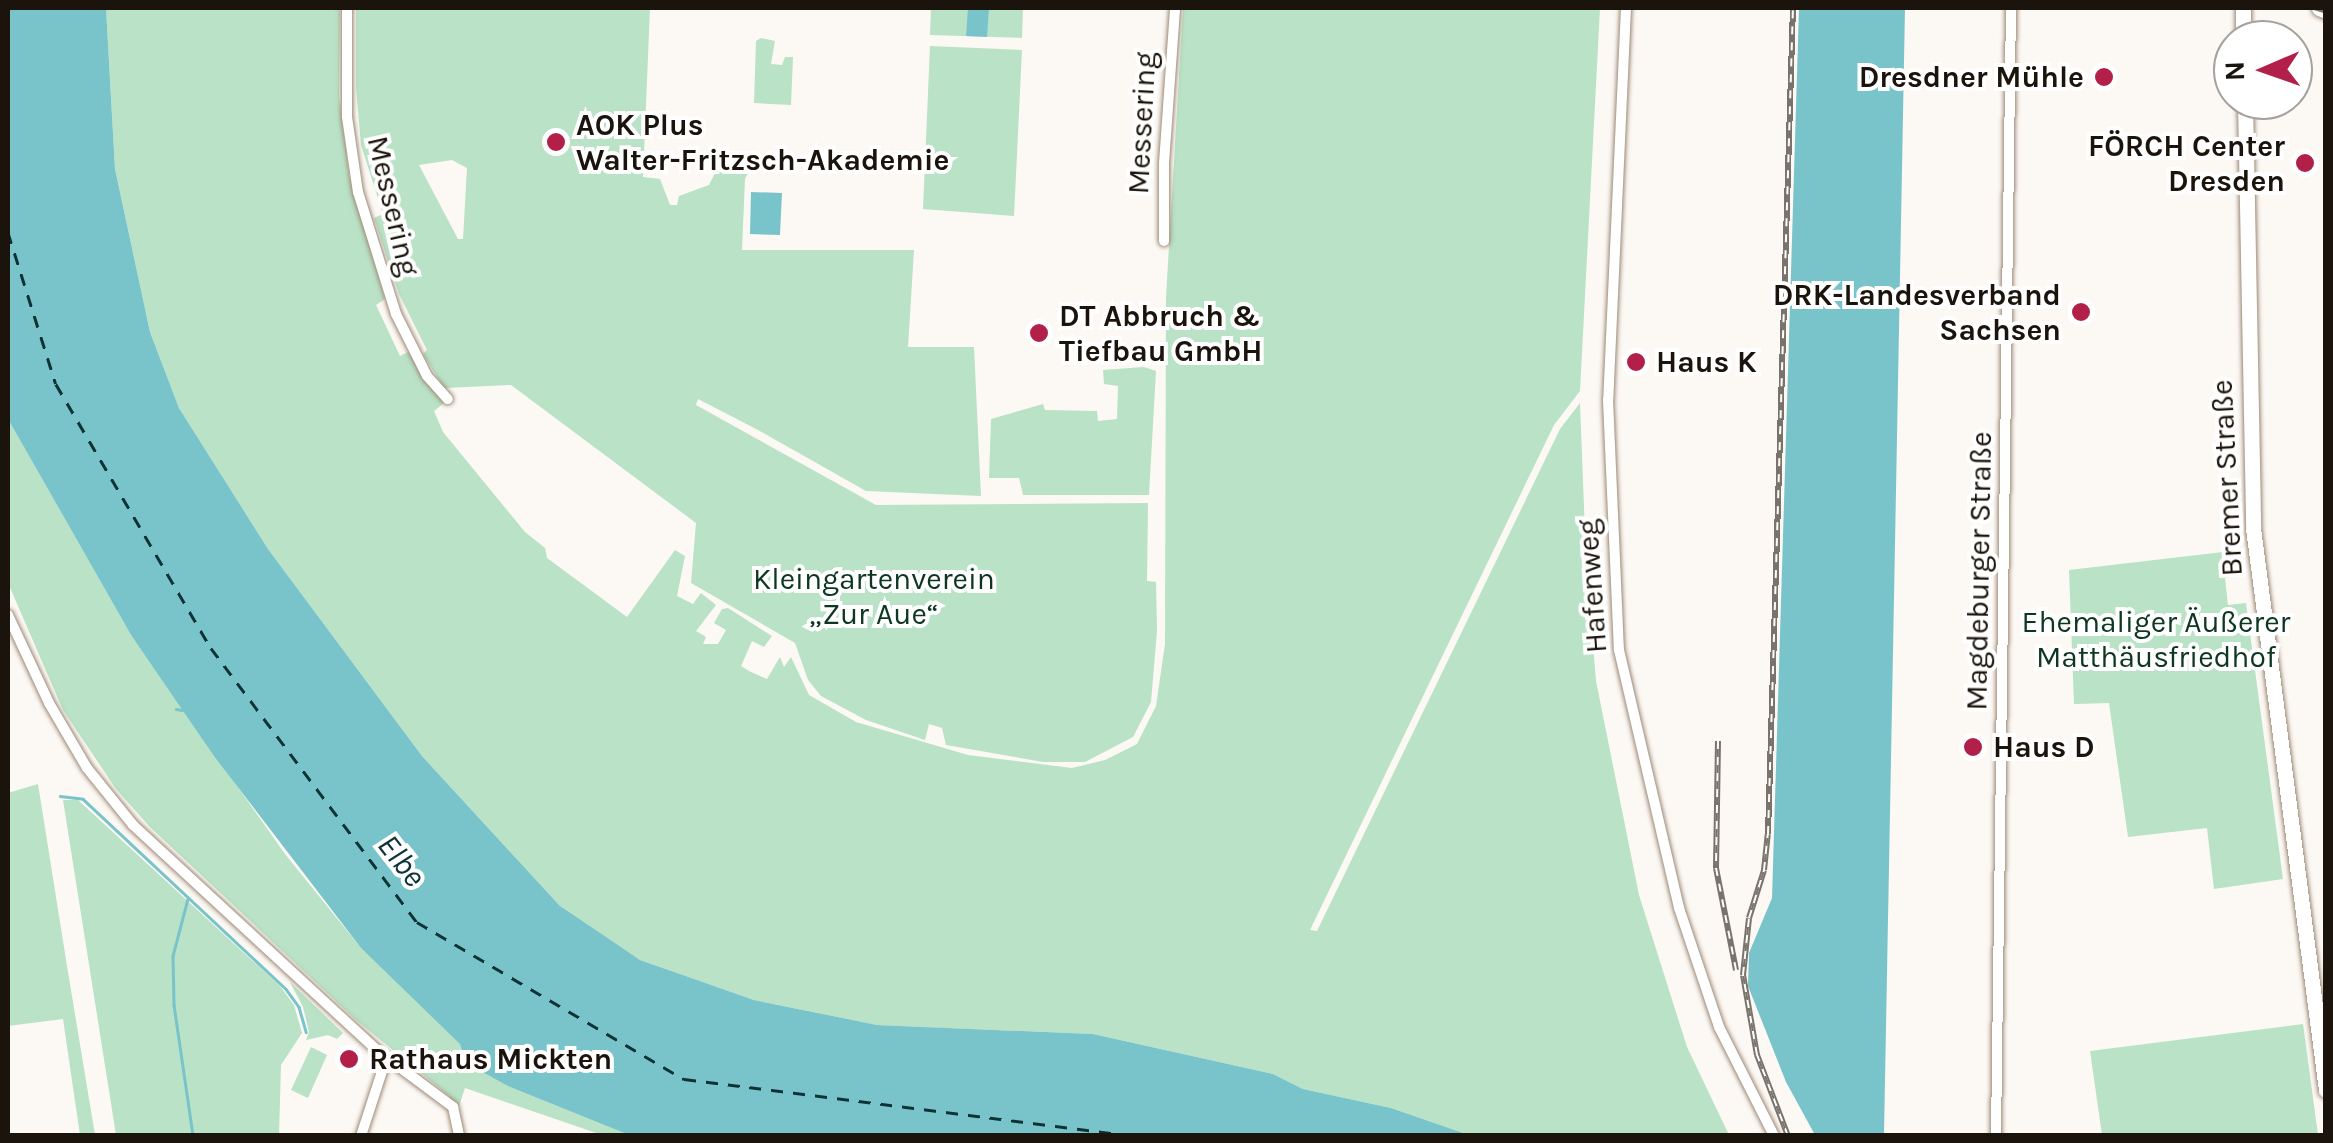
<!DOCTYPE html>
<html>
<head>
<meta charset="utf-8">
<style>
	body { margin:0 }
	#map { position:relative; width:2333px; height:1143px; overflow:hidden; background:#fcf8f4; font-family:Karla,sans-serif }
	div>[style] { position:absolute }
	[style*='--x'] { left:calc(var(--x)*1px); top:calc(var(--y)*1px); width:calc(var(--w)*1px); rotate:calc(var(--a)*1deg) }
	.green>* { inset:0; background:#b9e2c6 }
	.water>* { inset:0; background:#79c4ca }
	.stream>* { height:2.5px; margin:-1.25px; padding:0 1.25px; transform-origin:1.25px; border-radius:1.25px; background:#79c4ca }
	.ferry>* { height:2.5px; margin-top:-1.25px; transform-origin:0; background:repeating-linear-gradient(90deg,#0d3336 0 12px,transparent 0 22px) }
	.roads { filter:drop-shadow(0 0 2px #9d8a76) drop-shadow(0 0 2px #9d8a76) }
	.minor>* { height:10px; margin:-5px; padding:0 5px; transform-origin:5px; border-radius:5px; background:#fff }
	.secondary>* { height:15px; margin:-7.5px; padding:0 7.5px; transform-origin:7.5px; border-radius:7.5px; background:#fff }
	.primary>* { height:15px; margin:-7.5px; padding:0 7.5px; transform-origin:7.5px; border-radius:7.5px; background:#fff }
	.tram>* { height:2.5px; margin:-1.25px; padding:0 1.25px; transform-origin:1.25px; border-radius:1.25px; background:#79736c }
	.rail>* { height:6px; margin-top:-3px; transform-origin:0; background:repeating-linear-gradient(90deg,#fff 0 8px,#79736c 0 16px); box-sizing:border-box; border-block:2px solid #79736c }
	.dots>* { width:28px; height:28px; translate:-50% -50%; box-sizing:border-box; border:5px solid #fff; border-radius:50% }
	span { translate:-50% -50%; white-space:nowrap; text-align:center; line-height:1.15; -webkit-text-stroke:8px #fff; paint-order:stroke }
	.poi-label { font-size:30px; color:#1b140c; font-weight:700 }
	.right { translate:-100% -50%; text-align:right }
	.left { translate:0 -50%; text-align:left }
	.street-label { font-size:30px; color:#1b140c }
	.park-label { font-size:30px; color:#0d3720 }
	.water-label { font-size:32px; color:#0d3336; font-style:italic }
	.frame { position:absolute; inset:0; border:10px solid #1b140c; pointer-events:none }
	.north { position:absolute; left:2213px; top:20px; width:100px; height:100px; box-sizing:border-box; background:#fff; border:2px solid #a4a19e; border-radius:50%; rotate:268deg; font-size:28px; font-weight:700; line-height:40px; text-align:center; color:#1b140c }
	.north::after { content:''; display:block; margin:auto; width:35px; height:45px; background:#b22049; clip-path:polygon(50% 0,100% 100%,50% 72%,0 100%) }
</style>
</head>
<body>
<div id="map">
	<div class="green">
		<i style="clip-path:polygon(106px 8px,340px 8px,339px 96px,349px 175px,385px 299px,376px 305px,400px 356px,408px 352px,444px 403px,434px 411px,443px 432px,525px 532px,545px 548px,547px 558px,627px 617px,675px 550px,685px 556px,677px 596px,693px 604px,701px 593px,716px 605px,696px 631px,706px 637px,703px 644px,718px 644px,726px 630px,714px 623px,722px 609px,728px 608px,772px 636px,764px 647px,752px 641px,741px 666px,749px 671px,767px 679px,780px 657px,784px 667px,791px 657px,809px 695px,856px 722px,968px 755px,1072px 768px,1105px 760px,1137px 744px,1156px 706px,1165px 644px,1166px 297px,1183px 8px,1600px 8px,1580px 391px,1554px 425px,1310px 930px,1317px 931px,1560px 429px,1580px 403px,1586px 560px,1596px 681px,1639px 895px,1687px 1047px,1729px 1135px,1469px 1135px,1391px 1108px,1303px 1089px,1273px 1074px,1093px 1034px,877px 1025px,754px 1000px,640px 960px,593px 930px,560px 906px,422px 756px,268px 549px,179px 408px,150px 332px,115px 169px)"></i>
		<i style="clip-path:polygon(evenodd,356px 8px,650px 8px,643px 177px,660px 179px,670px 205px,677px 205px,679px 196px,709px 185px,719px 165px,751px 167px,745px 179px,742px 250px,914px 250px,908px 347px,974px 347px,981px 496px,866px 491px,758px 430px,698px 399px,696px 405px,876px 505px,1148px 503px,1147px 581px,1156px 582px,1157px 631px,1151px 702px,1133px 737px,1085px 762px,1043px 762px,946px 745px,942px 728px,929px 724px,925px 740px,866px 720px,821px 696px,808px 680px,795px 643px,691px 583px,696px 523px,511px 385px,444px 388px,423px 354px,427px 350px,399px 294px,374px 218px,383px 214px,361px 145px,356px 88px,356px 8px,452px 160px,467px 168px,463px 239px,458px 239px,419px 165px,452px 160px)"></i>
		<i style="clip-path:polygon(931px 8px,1023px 8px,1022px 38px,930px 35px)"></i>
		<i style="clip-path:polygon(761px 38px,775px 41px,771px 64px,782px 65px,785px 57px,793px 57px,791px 105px,754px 103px,756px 41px)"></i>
		<i style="clip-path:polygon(930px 46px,1022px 50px,1014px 216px,923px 209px)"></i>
		<i style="clip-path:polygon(1144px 367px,1156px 371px,1149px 495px,1023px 495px,1019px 478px,989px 478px,991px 419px,1043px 404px,1045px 410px,1097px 411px,1098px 421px,1117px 419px,1118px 386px,1104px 384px,1103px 370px)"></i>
		<i style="clip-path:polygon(8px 419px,131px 635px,285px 854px,361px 948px,510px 1087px,629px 1135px,602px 1135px,465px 1088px,458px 1109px,448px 1095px,356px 1020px,150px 827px,116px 789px,63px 710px,8px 583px)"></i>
		<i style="clip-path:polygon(2240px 550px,2242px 575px,2225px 578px,2228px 605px,2246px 603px,2283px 879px,2214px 889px,2207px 828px,2128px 837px,2109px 703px,2074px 704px,2069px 570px)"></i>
		<i style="clip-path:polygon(38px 784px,67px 966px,95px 1135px,80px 1135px,63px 1019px,8px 1026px,8px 793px)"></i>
		<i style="clip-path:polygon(63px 800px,78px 800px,280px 986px,294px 1005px,302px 1033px,281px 1065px,279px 1135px,116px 1135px)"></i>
		<i style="clip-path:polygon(290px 982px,343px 1033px,337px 1039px,328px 1035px,306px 1040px,309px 1032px,303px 1007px)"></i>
		<i style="clip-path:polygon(2303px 1024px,2318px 1135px,2102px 1135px,2090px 1051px)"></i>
		<i style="clip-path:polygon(311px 1047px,327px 1055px,308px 1098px,291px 1090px)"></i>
	</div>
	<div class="water">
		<i style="clip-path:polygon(8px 8px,106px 8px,115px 169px,150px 332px,179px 408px,268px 549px,422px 756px,560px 906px,640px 960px,754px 1000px,877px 1025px,1093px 1034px,1273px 1074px,1303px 1089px,1391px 1108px,1469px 1135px,629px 1135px,510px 1087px,466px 1063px,460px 1044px,361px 948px,214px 756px,131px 635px,8px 419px)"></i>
		<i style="clip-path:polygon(968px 8px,989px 8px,987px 37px,966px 36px)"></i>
		<i style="clip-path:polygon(1799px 8px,1905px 8px,1884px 1135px,1815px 1135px,1786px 1082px,1748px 986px,1749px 953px,1772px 898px)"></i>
		<i style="clip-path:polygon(751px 192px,782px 193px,780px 235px,750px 234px)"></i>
	</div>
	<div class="stream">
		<i style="--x:176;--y:709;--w:6;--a:9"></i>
		<i style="--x:60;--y:796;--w:23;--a:7"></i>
		<i style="--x:83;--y:799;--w:278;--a:43.1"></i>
		<i style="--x:286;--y:989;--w:22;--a:54"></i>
		<i style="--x:299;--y:1007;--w:26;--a:74"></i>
		<i style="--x:188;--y:899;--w:59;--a:104.7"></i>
		<i style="--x:173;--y:956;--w:49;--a:88.8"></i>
		<i style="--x:174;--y:1005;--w:132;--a:81.7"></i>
	</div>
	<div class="ferry">
		<i style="--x:8;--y:232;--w:159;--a:72.5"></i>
		<i style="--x:56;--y:384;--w:306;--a:59.6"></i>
		<i style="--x:211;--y:648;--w:343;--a:53.1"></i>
		<i style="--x:417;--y:922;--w:310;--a:30.5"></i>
		<i style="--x:684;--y:1079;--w:454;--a:7.2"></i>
	</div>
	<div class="roads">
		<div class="minor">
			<i style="--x:347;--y:8;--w:109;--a:90"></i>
			<i style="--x:347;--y:117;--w:76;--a:81.7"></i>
			<i style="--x:358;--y:192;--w:128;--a:72.7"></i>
			<i style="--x:396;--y:314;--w:69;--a:63.4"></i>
			<i style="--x:427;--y:376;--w:31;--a:48"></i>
			<i style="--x:1626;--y:8;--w:392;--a:92.6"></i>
			<i style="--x:1608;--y:400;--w:250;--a:87.5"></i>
			<i style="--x:1619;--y:650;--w:265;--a:76.9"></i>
			<i style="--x:1679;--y:908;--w:126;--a:71.4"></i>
			<i style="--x:1719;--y:1027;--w:122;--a:63.2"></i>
			<i style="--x:1164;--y:241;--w:78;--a:-90"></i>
			<i style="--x:1164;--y:163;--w:155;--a:-85.9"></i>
			<i style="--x:8;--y:615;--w:97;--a:65"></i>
			<i style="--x:49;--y:703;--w:75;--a:59.7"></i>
			<i style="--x:87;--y:768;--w:73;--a:51.1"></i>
			<i style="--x:133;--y:825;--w:333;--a:42.7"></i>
			<i style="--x:378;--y:1051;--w:94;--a:36.7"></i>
			<i style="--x:453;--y:1107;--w:30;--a:78"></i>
			<i style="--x:361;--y:1136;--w:81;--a:-72"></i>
			<i style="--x:1996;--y:1136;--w:1128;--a:-89.24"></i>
		</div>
		<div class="secondary">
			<i style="--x:2319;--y:8;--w:8;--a:23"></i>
		</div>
		<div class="primary">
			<i style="--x:2243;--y:8;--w:32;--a:90"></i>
			<i style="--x:2245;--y:100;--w:428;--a:88.9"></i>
			<i style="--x:2253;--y:528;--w:567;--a:82.6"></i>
		</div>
	</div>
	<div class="tram">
		<i style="--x:2314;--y:8;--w:13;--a:18"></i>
	</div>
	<div class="rail">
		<i style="--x:1718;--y:741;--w:127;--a:90.9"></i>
		<i style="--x:1716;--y:868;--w:104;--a:78.9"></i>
		<i style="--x:1788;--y:1136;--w:87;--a:-110.9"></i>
		<i style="--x:1757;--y:1055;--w:81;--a:-99.9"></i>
		<i style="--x:1743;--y:975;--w:57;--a:-84"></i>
		<i style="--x:1749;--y:918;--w:50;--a:-72.6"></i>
		<i style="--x:1764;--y:870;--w:36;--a:-84"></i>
		<i style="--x:1768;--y:834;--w:826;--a:-88.27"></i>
	</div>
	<div class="dots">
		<i style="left:2104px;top:77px;background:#b22049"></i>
		<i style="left:556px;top:142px;background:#b22049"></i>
		<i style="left:2305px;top:163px;background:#b22049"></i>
		<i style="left:2081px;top:312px;background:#b22049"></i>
		<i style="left:1039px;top:333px;background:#b22049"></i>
		<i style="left:1636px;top:362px;background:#b22049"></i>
		<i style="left:1973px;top:747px;background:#b22049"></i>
		<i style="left:349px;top:1059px;background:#b22049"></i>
	</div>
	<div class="poi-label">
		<span class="right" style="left:2084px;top:77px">Dresdner Mühle</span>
		<span class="left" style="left:576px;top:142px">AOK Plus<br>Walter-Fritzsch-Akademie</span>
		<span class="right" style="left:2285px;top:163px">FÖRCH Center<br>Dresden</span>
		<span class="right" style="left:2061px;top:312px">DRK-Landesverband<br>Sachsen</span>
		<span class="left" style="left:1059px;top:333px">DT Abbruch &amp;<br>Tiefbau GmbH</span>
		<span class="left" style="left:1656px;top:362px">Haus K</span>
		<span class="left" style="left:1993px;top:747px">Haus D</span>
		<span class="left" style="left:369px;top:1059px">Rathaus Mickten</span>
	</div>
	<div class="street-label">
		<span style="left:1142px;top:123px;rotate:-87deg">Messering</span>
		<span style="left:393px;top:206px;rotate:77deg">Messering</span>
		<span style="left:2227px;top:478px;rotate:-93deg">Bremer Straße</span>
		<span style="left:1979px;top:571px;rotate:-89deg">Magdeburger Straße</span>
		<span style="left:1592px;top:586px;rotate:-94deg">Hafenweg</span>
	</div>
	<div class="park-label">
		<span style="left:874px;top:596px">Kleingartenverein<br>„Zur Aue“</span>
		<span style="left:2156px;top:639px">Ehemaliger Äußerer<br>Matthäusfriedhof</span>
	</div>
	<div class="water-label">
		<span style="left:401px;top:861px;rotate:52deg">Elbe</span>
	</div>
	<div class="frame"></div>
	<div class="north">N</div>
</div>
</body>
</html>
